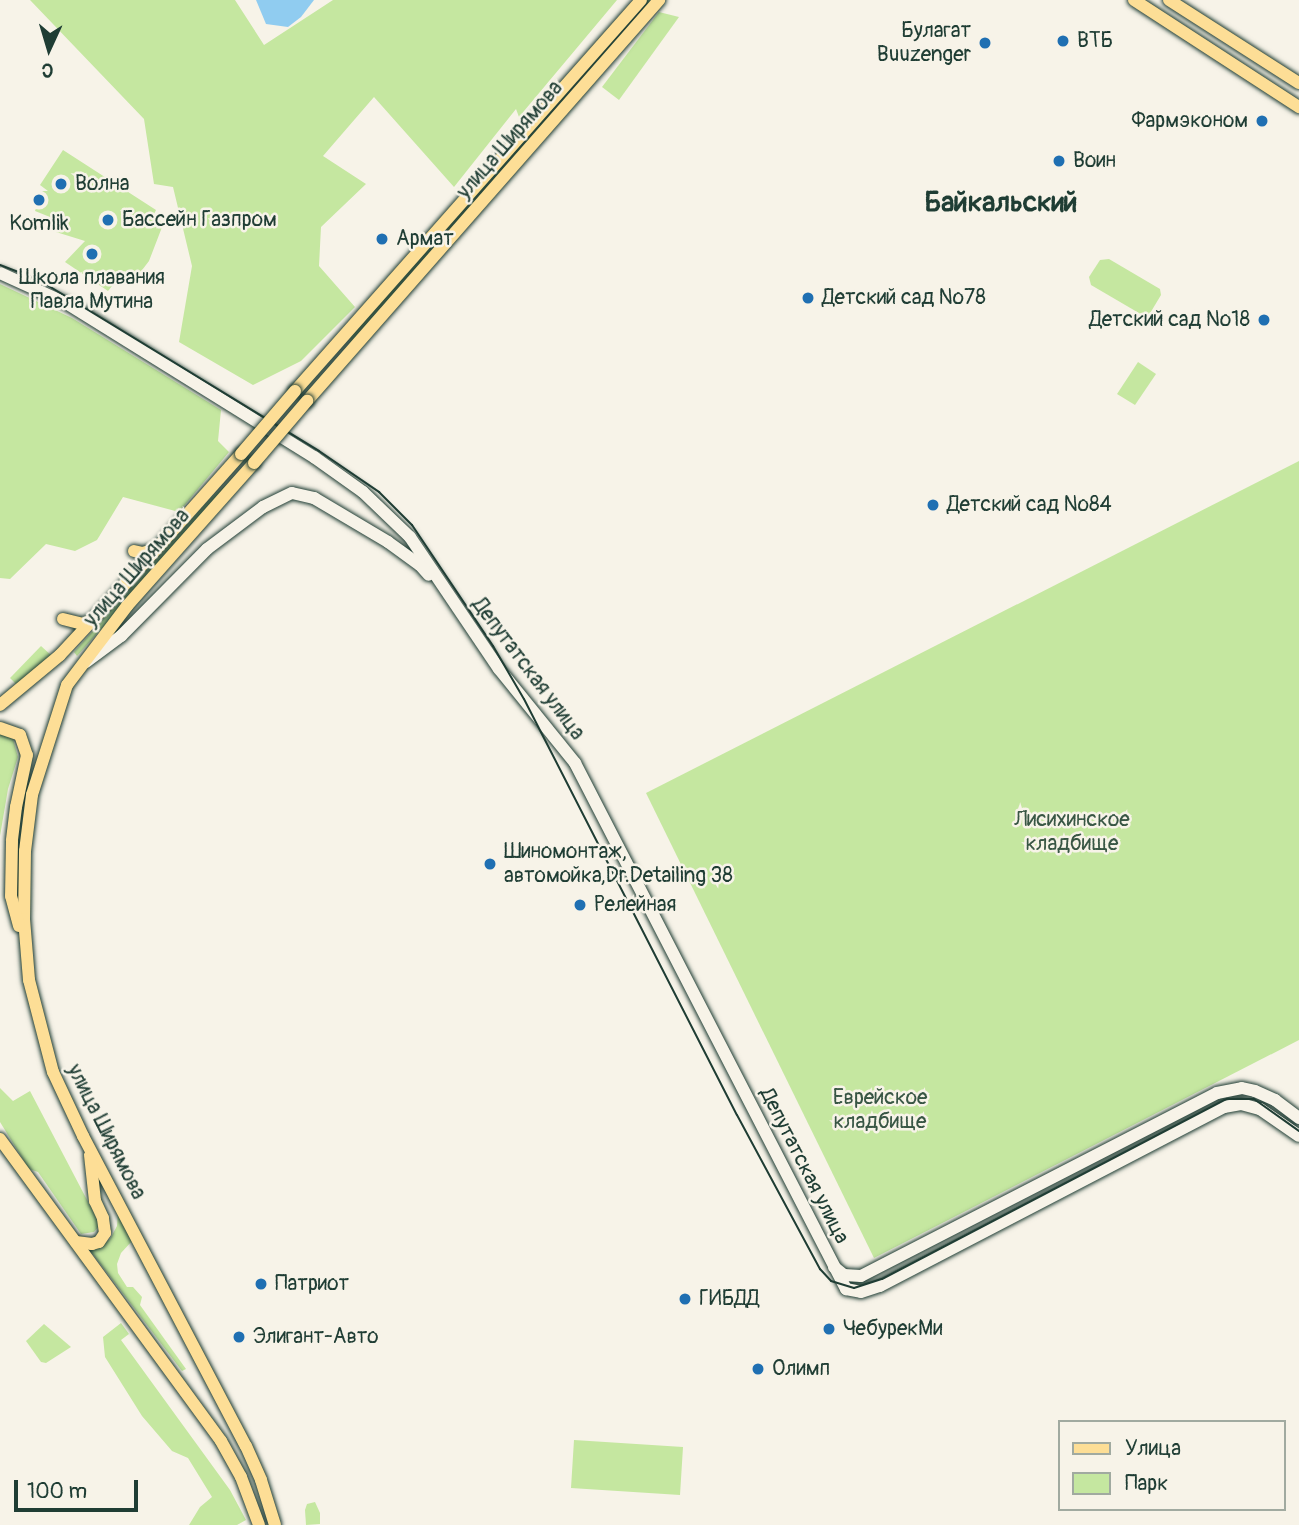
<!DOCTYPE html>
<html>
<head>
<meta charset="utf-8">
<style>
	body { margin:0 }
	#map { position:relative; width:1299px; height:1525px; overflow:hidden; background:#f7f3e8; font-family:Pangolin,sans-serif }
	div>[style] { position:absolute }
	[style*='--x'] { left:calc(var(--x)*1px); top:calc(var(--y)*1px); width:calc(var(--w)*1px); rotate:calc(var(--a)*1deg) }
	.green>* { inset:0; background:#c5e7a0 }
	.water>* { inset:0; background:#90ccf0 }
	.roads { filter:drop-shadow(0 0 2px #1f3d34) drop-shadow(0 0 2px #1f3d34) }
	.secondary>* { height:12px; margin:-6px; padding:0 6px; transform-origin:6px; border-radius:6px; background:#f7f3e8 }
	.primary>* { height:12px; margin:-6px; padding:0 6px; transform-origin:6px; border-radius:6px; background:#fdde96 }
	.tram>* { height:2px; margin:-1px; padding:0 1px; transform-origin:1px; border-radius:1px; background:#1f3d34 }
	.bridges { filter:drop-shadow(0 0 2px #1f3d34) drop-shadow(0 0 2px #1f3d34) }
	.primary-bridge>* { height:12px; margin:-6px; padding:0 6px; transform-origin:6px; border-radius:6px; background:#fdde96 }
	.dots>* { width:19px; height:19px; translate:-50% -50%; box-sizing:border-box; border:4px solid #f7f3e8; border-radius:50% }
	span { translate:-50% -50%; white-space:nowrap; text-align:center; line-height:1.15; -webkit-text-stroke:5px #f7f3e8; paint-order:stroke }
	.poi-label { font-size:21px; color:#1f3d34 }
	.right { translate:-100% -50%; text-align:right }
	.left { translate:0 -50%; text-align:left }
	.street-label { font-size:21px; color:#1f3d34 }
	.park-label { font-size:21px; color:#385644 }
	.district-label { font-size:28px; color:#1f3d34; font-weight:700 }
	.legend { position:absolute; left:1058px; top:1420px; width:228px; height:91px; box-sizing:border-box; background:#f7f3e8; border:2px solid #a1aaa0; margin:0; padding:9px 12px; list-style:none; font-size:21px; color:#1f3d34 }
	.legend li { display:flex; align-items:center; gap:14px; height:35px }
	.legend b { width:35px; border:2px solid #a1aaa0 }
	.north { position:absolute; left:14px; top:14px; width:70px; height:70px; -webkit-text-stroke:5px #f7f3e8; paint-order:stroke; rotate:184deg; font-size:19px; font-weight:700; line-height:28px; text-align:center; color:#1f3d34 }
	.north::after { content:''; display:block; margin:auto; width:24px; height:32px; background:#1f3d34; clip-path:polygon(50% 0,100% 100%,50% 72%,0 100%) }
	.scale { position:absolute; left:14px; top:1480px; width:124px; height:32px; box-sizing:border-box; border:4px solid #1f3d34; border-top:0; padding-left:9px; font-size:21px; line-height:24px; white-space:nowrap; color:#1f3d34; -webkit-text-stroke:5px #f7f3e8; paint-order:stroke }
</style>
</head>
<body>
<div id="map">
	<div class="green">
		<i style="clip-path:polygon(30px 0,235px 0,264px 45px,333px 0,617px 0,519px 117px,516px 109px,454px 187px,374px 97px,323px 156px,366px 184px,321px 227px,319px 266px,355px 307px,301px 361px,253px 385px,179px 342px,192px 266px,173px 187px,154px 184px,144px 119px)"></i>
		<i style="clip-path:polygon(646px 0,654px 0,355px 340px,350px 342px,351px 336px)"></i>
		<i style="clip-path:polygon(659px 12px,679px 17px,619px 100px,602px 87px)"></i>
		<i style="clip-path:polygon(63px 150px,156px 210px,152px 218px,164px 222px,149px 261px,136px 278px,124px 271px,108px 291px,65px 262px,85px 241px,56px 232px,60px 221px,35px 211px,42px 191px,48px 191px,40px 185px)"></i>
		<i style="clip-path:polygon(1109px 259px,1160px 289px,1161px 295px,1149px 315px,1144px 316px,1091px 285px,1089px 277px,1100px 260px)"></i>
		<i style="clip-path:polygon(0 284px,72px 318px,221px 410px,218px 441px,229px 452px,179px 512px,123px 497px,97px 540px,75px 551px,46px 544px,10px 579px,0 578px)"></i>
		<i style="clip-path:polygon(1138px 362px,1156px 374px,1135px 405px,1117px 394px)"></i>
		<i style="clip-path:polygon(1299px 461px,1299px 1040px,874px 1258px,646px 793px)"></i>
		<i style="clip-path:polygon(233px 478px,213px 504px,77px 656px,74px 652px,208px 501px)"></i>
		<i style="clip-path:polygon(41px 646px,52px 656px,17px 685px,10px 678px)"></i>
		<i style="clip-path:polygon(0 733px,13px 739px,18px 757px,8px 789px,0 836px)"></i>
		<i style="clip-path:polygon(0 1088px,13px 1101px,30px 1091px,96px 1217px,99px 1226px,94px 1232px,81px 1234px,38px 1172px,29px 1169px,0 1122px)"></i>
		<i style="clip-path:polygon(118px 1213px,132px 1241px,121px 1253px,117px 1264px,118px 1273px,127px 1287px,133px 1287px,142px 1297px,140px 1305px,186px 1369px,182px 1371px,89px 1249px,101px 1246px,110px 1239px,117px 1226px)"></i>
		<i style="clip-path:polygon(121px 1323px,129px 1334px,121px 1340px,230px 1490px,246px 1520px,237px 1525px,189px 1525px,200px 1507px,212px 1497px,188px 1458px,172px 1451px,142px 1416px,105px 1357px,103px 1337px)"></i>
		<i style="clip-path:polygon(44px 1324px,71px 1347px,46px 1363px,41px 1362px,26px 1341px)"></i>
		<i style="clip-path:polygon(574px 1440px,683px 1447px,680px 1495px,571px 1488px)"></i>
		<i style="clip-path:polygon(315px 1502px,320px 1513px,320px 1524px,306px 1525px,305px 1510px,307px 1504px)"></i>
	</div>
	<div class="water">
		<i style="clip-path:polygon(256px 0,314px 0,301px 17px,288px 27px,266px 24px)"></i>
	</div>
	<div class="roads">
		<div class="secondary">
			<i style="--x:0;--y:273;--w:75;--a:24.5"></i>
			<i style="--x:68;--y:304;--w:290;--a:31.9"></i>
			<i style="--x:314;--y:457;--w:60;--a:35.5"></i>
			<i style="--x:363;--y:492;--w:65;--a:43.8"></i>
			<i style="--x:410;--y:537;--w:159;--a:56"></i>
			<i style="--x:499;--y:669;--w:121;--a:51"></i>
			<i style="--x:575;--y:763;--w:592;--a:62.74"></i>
			<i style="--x:846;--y:1289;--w:15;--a:11"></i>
			<i style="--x:861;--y:1292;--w:20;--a:-18"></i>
			<i style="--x:880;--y:1286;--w:388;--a:-27.5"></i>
			<i style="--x:1224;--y:1107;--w:17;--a:-10"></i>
			<i style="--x:1241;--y:1104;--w:20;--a:15"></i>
			<i style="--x:1260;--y:1109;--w:47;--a:34.7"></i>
			<i style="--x:86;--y:662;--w:44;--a:-36.6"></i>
			<i style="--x:121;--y:636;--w:122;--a:-45.3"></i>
			<i style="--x:207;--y:549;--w:70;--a:-36.9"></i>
			<i style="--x:263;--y:507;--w:32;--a:-26"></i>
			<i style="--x:292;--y:493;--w:23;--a:13"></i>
			<i style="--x:314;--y:498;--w:86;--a:30.7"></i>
			<i style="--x:388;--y:542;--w:39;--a:36"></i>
			<i style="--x:420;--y:565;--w:13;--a:48"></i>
			<i style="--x:834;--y:1267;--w:13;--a:39"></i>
			<i style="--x:844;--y:1275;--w:17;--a:3"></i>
			<i style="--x:861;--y:1276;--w:400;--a:-27.2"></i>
			<i style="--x:1217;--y:1093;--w:25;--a:-11"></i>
			<i style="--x:1242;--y:1088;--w:13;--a:13"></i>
			<i style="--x:1255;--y:1091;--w:22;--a:24"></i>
			<i style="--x:1275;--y:1100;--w:30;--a:37"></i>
		</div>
		<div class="primary">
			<i style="--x:1134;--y:0;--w:197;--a:33"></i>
			<i style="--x:1169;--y:0;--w:154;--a:32.6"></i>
			<i style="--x:295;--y:391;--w:522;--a:-48.49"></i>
			<i style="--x:307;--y:401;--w:534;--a:-48.72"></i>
			<i style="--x:254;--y:463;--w:191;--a:131.6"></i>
			<i style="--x:127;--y:606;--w:99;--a:127.2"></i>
			<i style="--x:67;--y:685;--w:115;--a:107.7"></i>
			<i style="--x:32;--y:795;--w:56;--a:97.1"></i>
			<i style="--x:25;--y:851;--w:68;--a:90.8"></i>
			<i style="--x:24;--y:919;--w:61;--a:85.3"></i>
			<i style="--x:29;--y:980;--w:95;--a:75.4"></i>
			<i style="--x:53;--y:1072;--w:71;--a:64.9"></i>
			<i style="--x:83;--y:1136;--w:350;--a:62.3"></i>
			<i style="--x:246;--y:1446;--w:37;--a:66"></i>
			<i style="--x:261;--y:1480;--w:47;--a:72.7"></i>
			<i style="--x:134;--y:551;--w:9;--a:13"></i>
			<i style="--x:143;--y:553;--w:13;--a:-18"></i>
			<i style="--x:63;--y:619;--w:21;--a:14"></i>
			<i style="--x:83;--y:624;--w:10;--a:-24"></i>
			<i style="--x:0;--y:705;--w:78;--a:-39.8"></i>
			<i style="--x:60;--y:655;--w:62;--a:-47"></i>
			<i style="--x:102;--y:610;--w:209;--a:-48.3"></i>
			<i style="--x:0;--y:728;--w:21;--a:19"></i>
			<i style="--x:20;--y:735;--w:21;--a:71"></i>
			<i style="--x:27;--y:755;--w:53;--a:101.9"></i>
			<i style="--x:16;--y:807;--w:34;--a:97"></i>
			<i style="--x:12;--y:841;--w:55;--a:91"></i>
			<i style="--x:11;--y:896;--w:31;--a:75"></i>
			<i style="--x:0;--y:1139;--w:374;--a:53.8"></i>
			<i style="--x:221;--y:1441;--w:41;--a:60.9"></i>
			<i style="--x:241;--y:1477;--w:51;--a:69.4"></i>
			<i style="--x:76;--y:1242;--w:16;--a:7"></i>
			<i style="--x:92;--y:1244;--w:7;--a:-16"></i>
			<i style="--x:99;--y:1242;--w:11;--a:-56"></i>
			<i style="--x:105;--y:1233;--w:15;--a:-98"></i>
			<i style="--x:103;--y:1218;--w:19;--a:-115"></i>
			<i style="--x:95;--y:1201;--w:46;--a:-96.2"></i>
		</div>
	</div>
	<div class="tram">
		<i style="--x:0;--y:265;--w:42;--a:21"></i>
		<i style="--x:39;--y:280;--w:328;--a:31.4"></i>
		<i style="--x:319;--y:451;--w:73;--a:34.3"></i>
		<i style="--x:379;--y:492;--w:47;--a:45"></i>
		<i style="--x:412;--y:525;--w:146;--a:56.2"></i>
		<i style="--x:493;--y:646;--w:61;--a:59.7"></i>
		<i style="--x:524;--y:699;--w:467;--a:62.9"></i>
		<i style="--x:737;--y:1115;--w:175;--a:61.7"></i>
		<i style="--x:820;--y:1269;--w:16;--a:47"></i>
		<i style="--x:831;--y:1281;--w:24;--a:17"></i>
		<i style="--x:854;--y:1288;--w:29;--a:-18"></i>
		<i style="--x:882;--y:1279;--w:389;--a:-27.6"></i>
		<i style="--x:1227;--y:1099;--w:27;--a:0"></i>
		<i style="--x:1254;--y:1099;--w:55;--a:35.4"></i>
	</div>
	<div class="bridges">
		<div class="primary-bridge">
			<i style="--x:241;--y:454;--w:83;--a:-49.4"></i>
			<i style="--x:254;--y:463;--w:82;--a:-49.5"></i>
		</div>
	</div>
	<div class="dots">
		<i style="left:1063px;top:41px;background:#1f6fb2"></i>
		<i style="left:985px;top:43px;background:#1f6fb2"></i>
		<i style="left:1262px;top:121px;background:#1f6fb2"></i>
		<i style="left:1059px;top:161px;background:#1f6fb2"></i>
		<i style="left:61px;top:184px;background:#1f6fb2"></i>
		<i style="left:39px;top:200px;background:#1f6fb2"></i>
		<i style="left:108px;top:220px;background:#1f6fb2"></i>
		<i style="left:382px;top:239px;background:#1f6fb2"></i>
		<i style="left:92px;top:254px;background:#1f6fb2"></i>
		<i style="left:808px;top:298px;background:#1f6fb2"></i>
		<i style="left:1264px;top:320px;background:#1f6fb2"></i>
		<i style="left:933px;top:505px;background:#1f6fb2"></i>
		<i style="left:490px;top:864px;background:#1f6fb2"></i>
		<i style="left:580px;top:905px;background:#1f6fb2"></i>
		<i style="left:261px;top:1284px;background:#1f6fb2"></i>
		<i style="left:685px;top:1299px;background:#1f6fb2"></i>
		<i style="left:829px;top:1329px;background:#1f6fb2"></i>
		<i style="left:239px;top:1337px;background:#1f6fb2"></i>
		<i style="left:758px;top:1369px;background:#1f6fb2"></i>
	</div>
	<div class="poi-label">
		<span class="right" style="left:971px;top:43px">Булагат<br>Buuzenger</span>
		<span class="left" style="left:1077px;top:41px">ВТБ</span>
		<span class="right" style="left:1248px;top:121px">Фармэконом</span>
		<span class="left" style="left:1073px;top:161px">Воин</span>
		<span class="left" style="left:75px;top:184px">Волна</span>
		<span class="left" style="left:122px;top:220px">Бассейн Газпром</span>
		<span style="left:39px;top:224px">Komlik</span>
		<span class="left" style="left:396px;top:239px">Армат</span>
		<span style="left:92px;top:290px">Школа плавания<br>Павла Мутина</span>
		<span class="left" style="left:822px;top:298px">Детский сад №78</span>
		<span class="right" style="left:1250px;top:320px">Детский сад №18</span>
		<span class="left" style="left:947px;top:505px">Детский сад №84</span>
		<span class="left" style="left:504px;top:864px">Шиномонтаж,<br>автомойка,Dr.Detailing 38</span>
		<span class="left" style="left:594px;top:905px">Релейная</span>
		<span class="left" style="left:275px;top:1284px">Патриот</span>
		<span class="left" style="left:699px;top:1299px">ГИБДД</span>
		<span class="left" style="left:843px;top:1329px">ЧебурекМи</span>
		<span class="left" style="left:253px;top:1337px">Элигант-Авто</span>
		<span class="left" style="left:772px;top:1369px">Олимп</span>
	</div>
	<div class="street-label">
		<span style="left:510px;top:140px;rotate:-49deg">улица Ширямова</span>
		<span style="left:137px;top:568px;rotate:-49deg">улица Ширямова</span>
		<span style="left:528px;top:669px;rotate:53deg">Депутатская улица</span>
		<span style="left:106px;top:1132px;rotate:63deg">улица Ширямова</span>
		<span style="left:804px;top:1166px;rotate:63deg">Депутатская улица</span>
	</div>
	<div class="park-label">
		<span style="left:1072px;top:832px">Лисихинское<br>кладбище</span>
		<span style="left:880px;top:1110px">Еврейское<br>кладбище</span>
	</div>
	<div class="district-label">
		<span style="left:1001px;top:203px">Байкальский</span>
	</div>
	<ul class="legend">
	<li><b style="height:9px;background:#fdde96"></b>Улица</li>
	<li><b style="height:19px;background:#c5e7a0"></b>Парк</li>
	</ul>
	<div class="north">С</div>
	<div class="scale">100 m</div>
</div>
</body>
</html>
